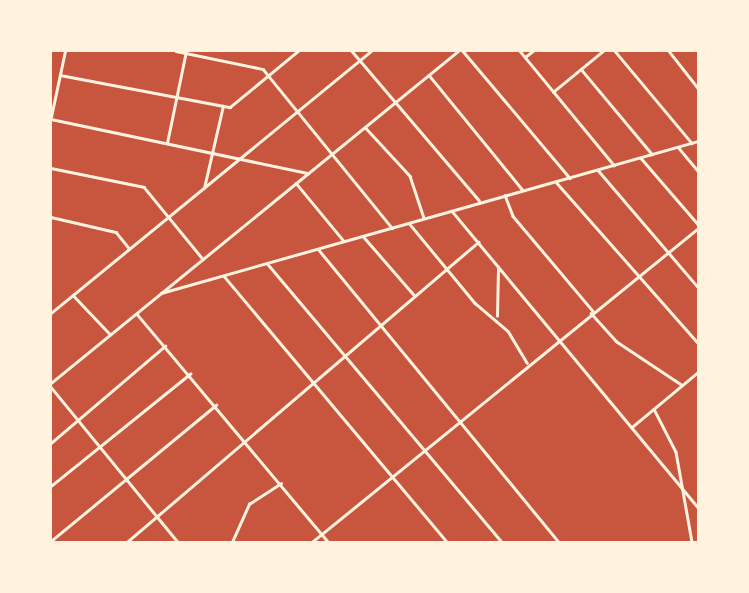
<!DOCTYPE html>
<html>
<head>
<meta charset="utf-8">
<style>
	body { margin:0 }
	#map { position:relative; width:749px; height:593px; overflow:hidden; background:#c8553d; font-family:Barlow,sans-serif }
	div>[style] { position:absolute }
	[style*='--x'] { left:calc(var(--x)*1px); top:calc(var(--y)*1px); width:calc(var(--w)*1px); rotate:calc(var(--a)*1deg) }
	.minor>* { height:2.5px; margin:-1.25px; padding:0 1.25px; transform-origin:1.25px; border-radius:1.25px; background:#fff3e0 }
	span { translate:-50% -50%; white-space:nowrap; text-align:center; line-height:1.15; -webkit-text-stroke:7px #fff3e0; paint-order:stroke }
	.frame { position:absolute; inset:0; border:52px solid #fff3e0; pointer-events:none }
</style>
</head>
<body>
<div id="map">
	<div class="minor">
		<i style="--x:176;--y:51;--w:89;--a:11.7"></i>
		<i style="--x:263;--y:69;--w:205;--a:50.9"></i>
		<i style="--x:352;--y:51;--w:196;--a:49.6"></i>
		<i style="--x:463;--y:51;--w:166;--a:49.9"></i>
		<i style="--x:520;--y:51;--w:148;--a:50.5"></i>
		<i style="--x:615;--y:51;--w:120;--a:50.1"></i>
		<i style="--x:669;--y:51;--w:47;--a:51.9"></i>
		<i style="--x:525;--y:57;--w:10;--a:-37"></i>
		<i style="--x:581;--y:69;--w:111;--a:50.1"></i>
		<i style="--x:60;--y:75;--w:173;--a:10.7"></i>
		<i style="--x:230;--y:107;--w:88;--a:-39.5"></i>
		<i style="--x:429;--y:75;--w:147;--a:50.8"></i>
		<i style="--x:553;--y:92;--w:65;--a:-39.4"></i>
		<i style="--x:51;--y:117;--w:67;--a:-78"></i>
		<i style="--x:51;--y:119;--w:263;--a:11.9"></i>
		<i style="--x:365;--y:127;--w:67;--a:47.4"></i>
		<i style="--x:410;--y:176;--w:44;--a:71.6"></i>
		<i style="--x:167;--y:143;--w:94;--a:-78.3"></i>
		<i style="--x:678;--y:147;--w:31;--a:50"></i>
		<i style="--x:641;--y:158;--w:87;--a:49.2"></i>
		<i style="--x:51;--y:168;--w:95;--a:11.5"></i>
		<i style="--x:144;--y:187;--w:93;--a:50.7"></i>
		<i style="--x:598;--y:170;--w:154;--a:49.5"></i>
		<i style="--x:296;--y:183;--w:75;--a:50.4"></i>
		<i style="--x:557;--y:183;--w:213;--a:48.6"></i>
		<i style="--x:204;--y:188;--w:84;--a:-77"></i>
		<i style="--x:505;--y:195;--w:22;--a:69"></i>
		<i style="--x:513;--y:216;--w:124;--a:49.9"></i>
		<i style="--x:452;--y:211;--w:385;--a:50.3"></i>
		<i style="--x:51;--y:217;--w:67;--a:13"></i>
		<i style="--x:116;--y:232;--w:21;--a:51"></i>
		<i style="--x:409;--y:223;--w:104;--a:50.5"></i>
		<i style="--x:475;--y:303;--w:43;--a:40.3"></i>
		<i style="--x:508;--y:331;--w:37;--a:59"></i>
		<i style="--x:363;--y:236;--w:79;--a:49.1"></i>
		<i style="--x:319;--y:250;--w:378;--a:50.6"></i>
		<i style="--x:267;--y:263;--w:365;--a:49.9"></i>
		<i style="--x:224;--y:276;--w:347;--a:50"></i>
		<i style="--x:161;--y:293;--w:558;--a:-15.8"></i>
		<i style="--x:73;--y:295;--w:54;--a:46.5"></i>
		<i style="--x:51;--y:313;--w:414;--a:-39.3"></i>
		<i style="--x:591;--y:313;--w:38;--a:48"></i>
		<i style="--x:616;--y:341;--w:79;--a:33.7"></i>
		<i style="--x:137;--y:314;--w:297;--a:50"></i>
		<i style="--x:497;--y:316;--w:49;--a:-88.8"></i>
		<i style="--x:51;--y:383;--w:525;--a:-39.2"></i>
		<i style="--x:51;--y:387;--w:200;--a:50.7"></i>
		<i style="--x:654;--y:409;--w:48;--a:62.9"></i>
		<i style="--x:676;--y:452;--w:91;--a:79.9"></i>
		<i style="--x:632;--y:427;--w:86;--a:-39.8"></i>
		<i style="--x:51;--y:443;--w:150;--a:-40.4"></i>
		<i style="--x:51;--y:486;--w:179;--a:-38.9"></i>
		<i style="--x:51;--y:541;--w:214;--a:-39.5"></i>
		<i style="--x:127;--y:542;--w:462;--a:-40.5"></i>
		<i style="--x:232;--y:542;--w:42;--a:-65.9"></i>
		<i style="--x:249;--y:504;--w:38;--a:-33"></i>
		<i style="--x:312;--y:542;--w:498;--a:-39.1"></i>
	</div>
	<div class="frame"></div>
</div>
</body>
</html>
